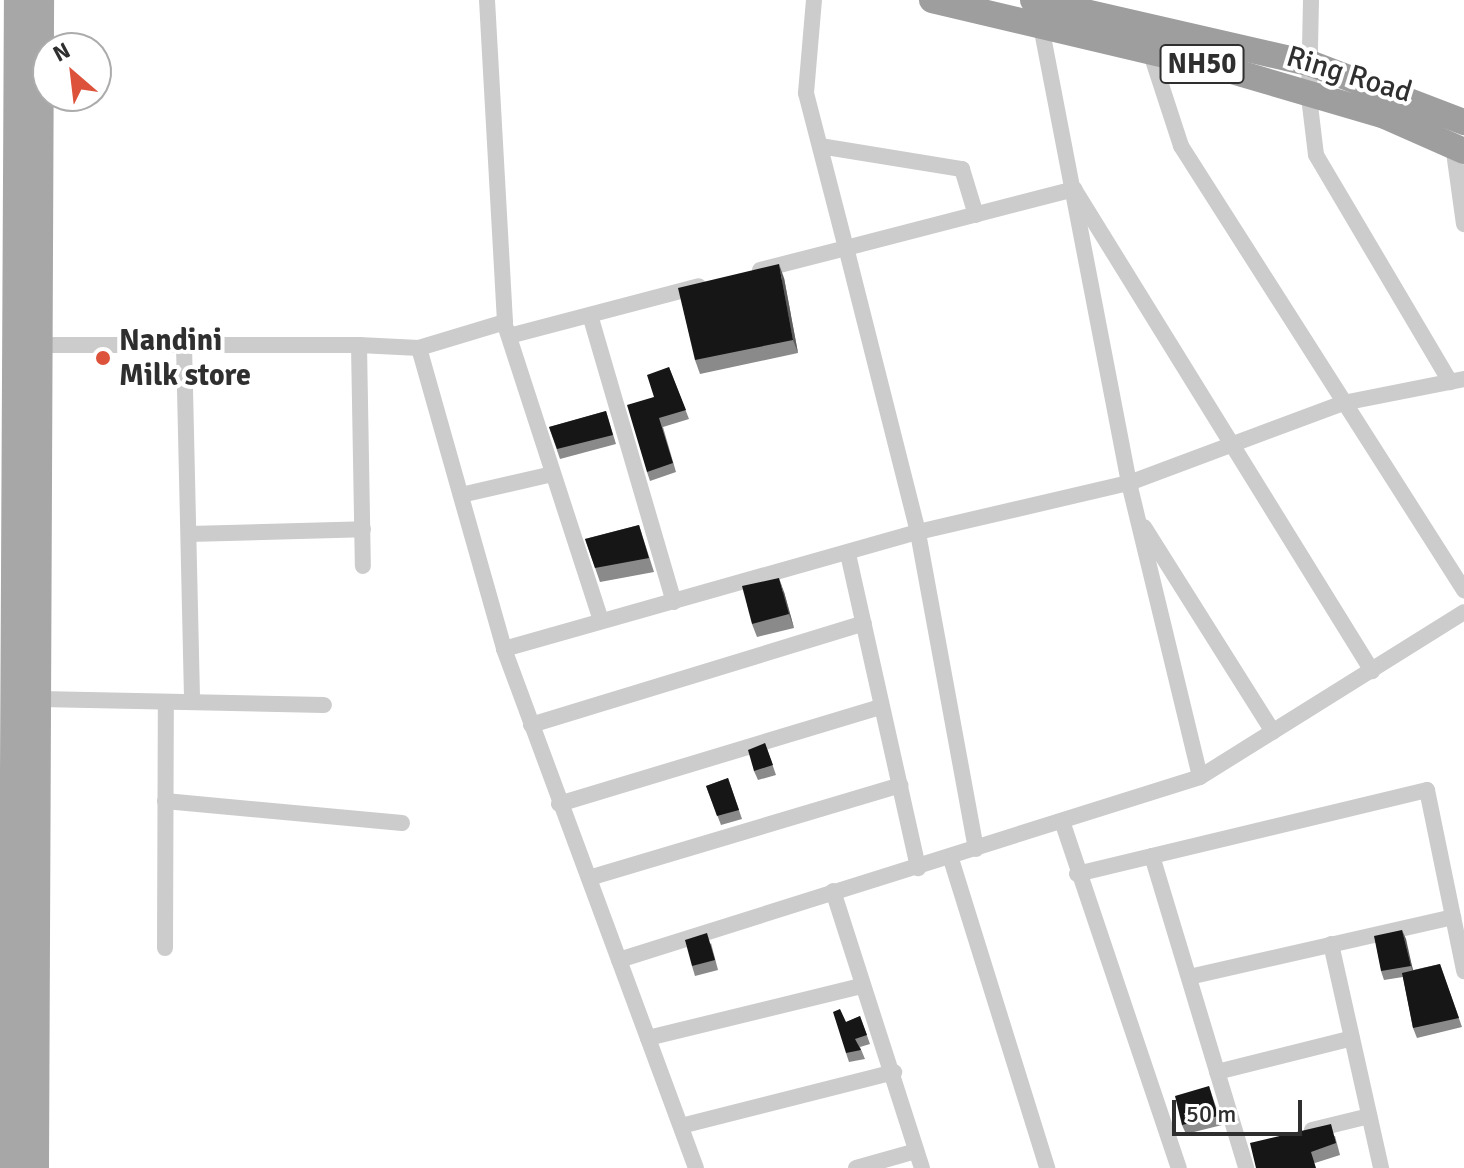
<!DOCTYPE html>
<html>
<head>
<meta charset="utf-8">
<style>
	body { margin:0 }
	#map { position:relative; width:1464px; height:1168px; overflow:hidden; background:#fff; font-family:Signika,sans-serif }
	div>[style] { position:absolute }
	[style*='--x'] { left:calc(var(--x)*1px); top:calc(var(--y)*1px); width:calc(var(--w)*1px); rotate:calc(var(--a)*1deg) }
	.minor>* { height:16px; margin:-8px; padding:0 8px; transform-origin:8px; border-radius:8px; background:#ccc }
	.primary>* { height:26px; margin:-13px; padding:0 13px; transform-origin:13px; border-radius:13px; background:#a7a7a7 }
	.trunk>* { height:26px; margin:-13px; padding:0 13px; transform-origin:13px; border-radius:13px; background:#9e9e9e }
	.wall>* { inset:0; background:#8a8a8a }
	.shaded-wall>* { inset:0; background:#5c5c5c }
	.building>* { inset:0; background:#161616 }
	.dots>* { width:22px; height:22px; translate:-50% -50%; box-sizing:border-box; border:4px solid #fff; border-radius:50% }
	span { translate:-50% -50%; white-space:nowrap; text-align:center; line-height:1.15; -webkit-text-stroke:8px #fff; paint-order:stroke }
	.shield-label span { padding:2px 6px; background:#fff; border:2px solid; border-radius:6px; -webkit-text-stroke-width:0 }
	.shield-label { font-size:28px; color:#2f2f2f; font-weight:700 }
	.street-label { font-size:30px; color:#2f2f2f }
	.poi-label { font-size:30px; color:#2f2f2f; font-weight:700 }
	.left { translate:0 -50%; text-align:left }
	.north { position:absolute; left:32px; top:32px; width:80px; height:80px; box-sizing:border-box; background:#fff; border:2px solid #acacac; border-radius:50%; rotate:332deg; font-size:22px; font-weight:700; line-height:32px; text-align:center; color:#2f2f2f }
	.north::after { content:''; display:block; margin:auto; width:28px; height:36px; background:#dd523b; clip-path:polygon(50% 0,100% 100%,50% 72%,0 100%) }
	.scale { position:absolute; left:1172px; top:1100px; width:130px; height:36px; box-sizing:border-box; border:4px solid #2f2f2f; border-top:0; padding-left:10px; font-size:24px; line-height:28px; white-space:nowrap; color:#2f2f2f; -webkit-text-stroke:6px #fff; paint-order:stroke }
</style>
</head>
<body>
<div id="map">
	<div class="minor">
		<i style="--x:487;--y:0;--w:323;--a:86.8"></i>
		<i style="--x:505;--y:322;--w:90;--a:163.2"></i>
		<i style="--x:419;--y:348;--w:313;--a:74.2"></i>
		<i style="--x:504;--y:649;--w:553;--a:69.7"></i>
		<i style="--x:1311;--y:0;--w:97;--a:91.2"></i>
		<i style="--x:1309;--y:97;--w:58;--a:83.1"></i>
		<i style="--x:1316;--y:155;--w:264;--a:59.4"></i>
		<i style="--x:1041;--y:26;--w:465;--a:79.1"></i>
		<i style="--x:1129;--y:483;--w:302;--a:76.4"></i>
		<i style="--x:1150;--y:51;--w:100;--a:71.9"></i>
		<i style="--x:1181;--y:146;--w:527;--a:57.49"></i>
		<i style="--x:1453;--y:145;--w:80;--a:82.1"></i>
		<i style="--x:820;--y:146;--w:144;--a:9.2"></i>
		<i style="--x:962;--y:169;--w:48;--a:73.1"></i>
		<i style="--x:760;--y:270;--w:89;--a:-14.3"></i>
		<i style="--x:846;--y:248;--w:160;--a:-104.5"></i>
		<i style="--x:806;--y:93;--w:93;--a:-85.1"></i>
		<i style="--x:590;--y:315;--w:299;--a:73.7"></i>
		<i style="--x:506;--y:328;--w:308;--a:72"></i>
		<i style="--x:509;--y:336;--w:196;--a:-14.7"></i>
		<i style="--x:41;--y:345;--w:318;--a:0"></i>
		<i style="--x:359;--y:345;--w:221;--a:89"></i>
		<i style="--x:184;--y:345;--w:357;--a:88.7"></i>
		<i style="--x:359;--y:345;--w:60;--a:2.9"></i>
		<i style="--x:461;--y:495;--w:94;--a:-12.9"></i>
		<i style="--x:1144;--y:527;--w:242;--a:57.8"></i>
		<i style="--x:189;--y:534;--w:174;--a:-1.6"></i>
		<i style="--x:848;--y:554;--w:322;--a:77.4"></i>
		<i style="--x:504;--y:649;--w:430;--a:-15.8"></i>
		<i style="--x:918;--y:532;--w:217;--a:-13.1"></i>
		<i style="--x:1129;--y:483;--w:228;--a:-20.5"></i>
		<i style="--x:1343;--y:403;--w:123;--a:-11.2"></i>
		<i style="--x:40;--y:699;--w:284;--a:1.2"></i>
		<i style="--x:531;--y:725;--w:348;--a:-17"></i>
		<i style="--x:165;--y:801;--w:238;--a:5.3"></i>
		<i style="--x:559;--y:804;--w:336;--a:-16.8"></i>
		<i style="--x:1062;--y:821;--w:366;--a:71.4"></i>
		<i style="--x:976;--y:849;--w:322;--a:-100.4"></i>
		<i style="--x:918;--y:532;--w:293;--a:-104.2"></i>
		<i style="--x:846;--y:248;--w:236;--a:-14.5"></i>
		<i style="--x:1074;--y:189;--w:567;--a:58.27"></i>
		<i style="--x:1152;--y:856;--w:326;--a:73.2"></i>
		<i style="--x:951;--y:859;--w:324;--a:72.7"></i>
		<i style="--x:1077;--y:874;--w:360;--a:-13.5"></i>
		<i style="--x:1427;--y:790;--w:185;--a:78.4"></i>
		<i style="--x:589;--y:878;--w:325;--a:-16.6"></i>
		<i style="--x:833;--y:891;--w:291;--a:72.2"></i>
		<i style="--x:1331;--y:944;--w:230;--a:77.4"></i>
		<i style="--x:165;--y:948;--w:246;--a:-89.8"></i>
		<i style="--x:619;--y:960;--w:609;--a:-17.48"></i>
		<i style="--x:1200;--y:777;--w:311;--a:-32"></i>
		<i style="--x:1189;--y:977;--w:271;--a:-12.8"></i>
		<i style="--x:648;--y:1038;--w:220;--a:-13.7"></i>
		<i style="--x:1217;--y:1072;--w:139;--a:-14.1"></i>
		<i style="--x:681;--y:1126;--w:220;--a:-14.2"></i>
		<i style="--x:1312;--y:1130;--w:59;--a:-13.8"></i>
		<i style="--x:856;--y:1168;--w:62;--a:-15.8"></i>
	</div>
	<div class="primary">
		<i style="--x:11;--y:1168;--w:1168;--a:-89.71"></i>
		<i style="--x:36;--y:1168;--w:1168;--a:-89.75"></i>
	</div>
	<div class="trunk">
		<i style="--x:932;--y:0;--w:308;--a:13.3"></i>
		<i style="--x:1232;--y:71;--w:159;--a:16.4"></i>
		<i style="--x:1385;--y:116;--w:86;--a:23.9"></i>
		<i style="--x:1033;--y:0;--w:286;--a:12.9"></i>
		<i style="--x:1312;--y:64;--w:163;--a:20.9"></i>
	</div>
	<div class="wall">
		<i style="clip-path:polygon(784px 278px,798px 353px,700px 374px,695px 360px)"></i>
		<i style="clip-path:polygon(669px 367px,689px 419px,663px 427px,676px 472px,650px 481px,647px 472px,654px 397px)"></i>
		<i style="clip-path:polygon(606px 411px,616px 444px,560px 459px,549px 427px)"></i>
		<i style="clip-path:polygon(639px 525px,654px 572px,600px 582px,585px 539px)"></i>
		<i style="clip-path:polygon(784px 592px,794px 628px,757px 637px,752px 624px)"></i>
		<i style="clip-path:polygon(765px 743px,776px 775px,758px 780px,754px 771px)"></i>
		<i style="clip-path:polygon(728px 778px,742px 819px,721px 825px,706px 786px)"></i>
		<i style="clip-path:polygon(1402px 930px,1413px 970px,1440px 964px,1462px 1027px,1417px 1038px,1413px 1028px,1403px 977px,1384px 980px,1381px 971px)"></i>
		<i style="clip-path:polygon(711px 943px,718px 970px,695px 976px,692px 966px)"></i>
		<i style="clip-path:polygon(860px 1016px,870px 1044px,860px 1047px,865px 1059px,849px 1062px,846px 1053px,846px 1022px)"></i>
		<i style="clip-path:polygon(1209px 1086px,1222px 1125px,1186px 1134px,1182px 1125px)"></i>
		<i style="clip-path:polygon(1335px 1136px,1340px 1155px,1315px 1163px,1250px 1143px)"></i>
	</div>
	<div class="shaded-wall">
		<i style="clip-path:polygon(779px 264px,784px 278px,798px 353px,793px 340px)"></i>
		<i style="clip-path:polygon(779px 578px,784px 592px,794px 628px,789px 614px)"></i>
		<i style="clip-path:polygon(1402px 930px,1406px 939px,1414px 975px,1411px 966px)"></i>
	</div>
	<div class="building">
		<i style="clip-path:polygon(779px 264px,793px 340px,695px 360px,678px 288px)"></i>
		<i style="clip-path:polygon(669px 367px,686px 410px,659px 418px,673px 463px,647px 472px,627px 405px,654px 397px,647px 375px)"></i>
		<i style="clip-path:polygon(606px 411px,613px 435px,557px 449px,549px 427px)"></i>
		<i style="clip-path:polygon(639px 525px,649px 558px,595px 568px,585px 539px)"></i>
		<i style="clip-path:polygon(779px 578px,789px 614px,752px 624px,742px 586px)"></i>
		<i style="clip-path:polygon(765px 743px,773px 765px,754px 771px,748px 750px)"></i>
		<i style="clip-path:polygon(728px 778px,739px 810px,717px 816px,706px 786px)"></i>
		<i style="clip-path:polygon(1402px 930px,1411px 966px,1381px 971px,1374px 936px)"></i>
		<i style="clip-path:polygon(707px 933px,715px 960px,692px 966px,685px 940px)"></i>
		<i style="clip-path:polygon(1440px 964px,1459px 1018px,1413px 1028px,1402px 973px)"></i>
		<i style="clip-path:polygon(840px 1009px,846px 1022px,860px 1016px,867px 1035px,855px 1039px,861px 1050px,846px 1053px,833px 1012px)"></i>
		<i style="clip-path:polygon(1209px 1086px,1218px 1116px,1182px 1125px,1175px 1096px)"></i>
		<i style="clip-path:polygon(1331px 1124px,1336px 1143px,1311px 1152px,1316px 1168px,1256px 1168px,1250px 1143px)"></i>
	</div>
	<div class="dots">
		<i style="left:103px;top:358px;background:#dd523b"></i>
	</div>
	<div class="shield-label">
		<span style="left:1202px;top:64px">NH50</span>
	</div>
	<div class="street-label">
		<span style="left:1349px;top:75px;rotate:17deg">Ring Road</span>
	</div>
	<div class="poi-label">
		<span class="left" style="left:119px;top:358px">Nandini<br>Milk store</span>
	</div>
	<div class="north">N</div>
	<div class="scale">50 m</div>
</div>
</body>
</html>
